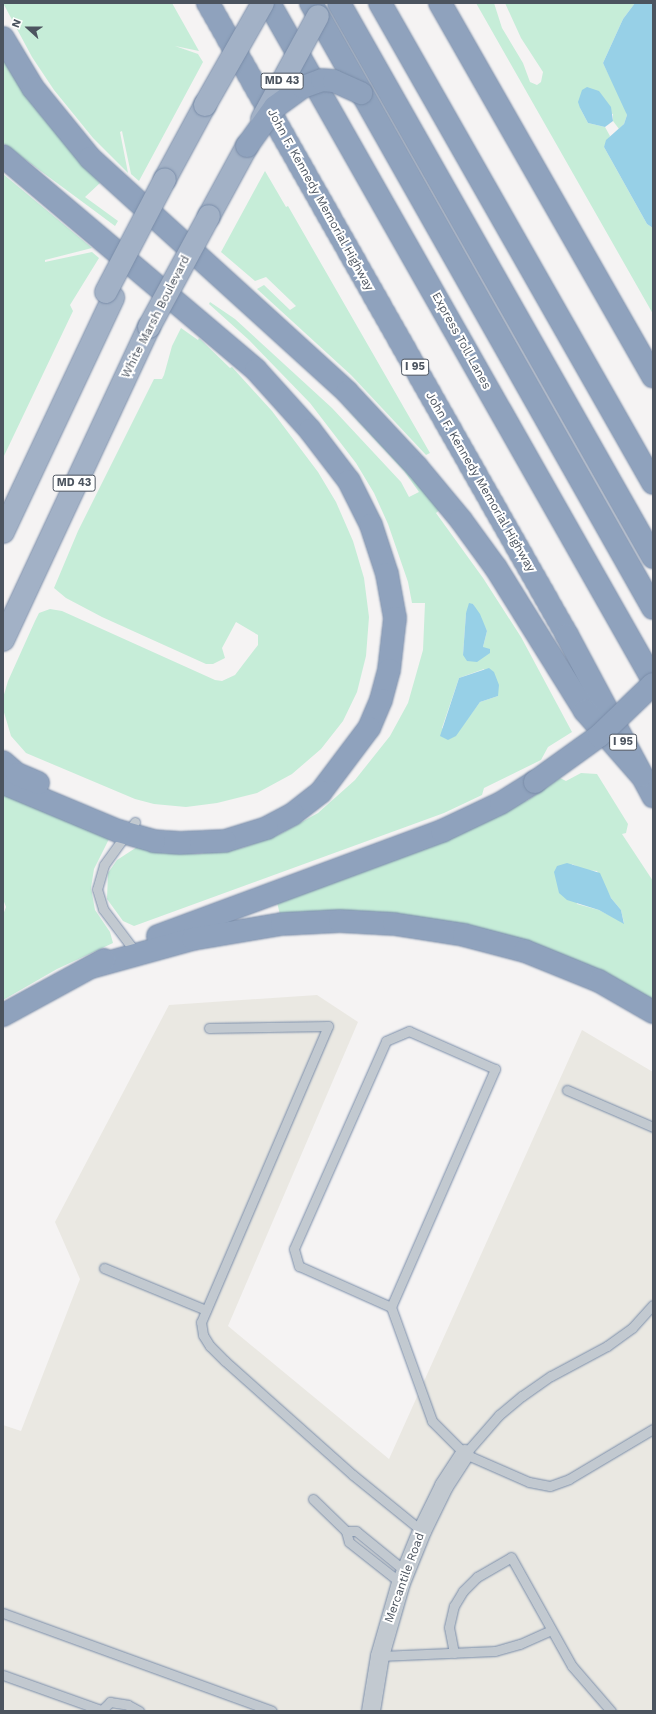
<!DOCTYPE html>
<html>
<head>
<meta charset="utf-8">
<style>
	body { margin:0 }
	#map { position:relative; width:656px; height:1714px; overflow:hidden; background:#f5f3f3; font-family:"Work Sans",sans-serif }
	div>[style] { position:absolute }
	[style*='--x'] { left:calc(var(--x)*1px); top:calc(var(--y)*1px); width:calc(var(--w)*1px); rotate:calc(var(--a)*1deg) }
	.commercial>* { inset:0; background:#eae8e2 }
	.green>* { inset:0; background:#c6edd8 }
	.water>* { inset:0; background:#97d0e7 }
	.roads { filter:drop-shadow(0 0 1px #7a8da9) drop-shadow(0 0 1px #7a8da9) }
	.service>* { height:9px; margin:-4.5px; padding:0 4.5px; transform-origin:4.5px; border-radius:4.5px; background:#c2c9d0 }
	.minor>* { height:18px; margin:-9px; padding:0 9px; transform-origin:9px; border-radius:9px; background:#c2c9d0 }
	.trunk>* { height:22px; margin:-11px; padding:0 11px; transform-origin:11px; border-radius:11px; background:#a2b1c6 }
	.motorway>* { height:22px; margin:-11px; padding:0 11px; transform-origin:11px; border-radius:11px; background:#8fa2bd }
	.bridges { filter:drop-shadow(0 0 1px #7a8da9) drop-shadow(0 0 1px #7a8da9) }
	.trunk-bridge>* { height:22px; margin:-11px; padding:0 11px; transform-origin:11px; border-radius:11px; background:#a2b1c6 }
	.motorway-bridge>* { height:22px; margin:-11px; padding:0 11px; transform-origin:11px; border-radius:11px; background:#8fa2bd }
	span { translate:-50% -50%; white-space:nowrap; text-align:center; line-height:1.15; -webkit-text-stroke:4px #fff; paint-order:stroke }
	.shield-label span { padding:1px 3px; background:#fff; border:1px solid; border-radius:3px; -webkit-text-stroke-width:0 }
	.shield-label { font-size:11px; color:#4c545f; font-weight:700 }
	.street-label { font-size:12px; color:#4c545f }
	.frame { position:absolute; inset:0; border:4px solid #4c545f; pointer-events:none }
	.north { position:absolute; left:8px; top:8px; width:40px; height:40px; -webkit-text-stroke:3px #fff; paint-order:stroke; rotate:291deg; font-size:11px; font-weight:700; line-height:16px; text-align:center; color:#4c545f }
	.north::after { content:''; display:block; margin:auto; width:14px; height:18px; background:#4c545f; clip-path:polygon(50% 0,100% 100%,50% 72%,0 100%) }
</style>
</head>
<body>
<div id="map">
	<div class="commercial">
		<i style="clip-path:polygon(317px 995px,358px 1022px,228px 1326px,389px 1459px,582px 1030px,653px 1072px,653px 1711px,3px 1711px,3px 1425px,21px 1431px,80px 1279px,55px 1222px,169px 1005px)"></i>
	</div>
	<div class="green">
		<i style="clip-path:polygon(3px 3px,172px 3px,199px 51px,175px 46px,198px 54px,203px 62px,139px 181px,131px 174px,122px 131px,120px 132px,128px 173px,93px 138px,54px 90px,32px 57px)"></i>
		<i style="clip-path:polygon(476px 3px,494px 3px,502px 28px,523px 63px,530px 82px,537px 85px,541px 82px,543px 72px,521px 38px,505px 3px,635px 3px,623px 19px,603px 63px,625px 107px,627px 115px,624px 124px,619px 129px,613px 121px,613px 114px,580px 108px,588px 123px,605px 127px,610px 136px,604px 147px,647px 224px,653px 228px,653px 314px)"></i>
		<i style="clip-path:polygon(3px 57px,39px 113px,100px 183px,85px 197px,118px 221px,115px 226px,3px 143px)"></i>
		<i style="clip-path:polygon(265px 171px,286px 207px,288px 206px,430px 453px,426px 455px,351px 375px,257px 289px,264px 285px,290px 310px,296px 306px,291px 301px,266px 277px,255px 281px,221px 252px)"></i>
		<i style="clip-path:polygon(3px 174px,92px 248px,45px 260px,45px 262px,92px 252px,99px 258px,70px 305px,73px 311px,3px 458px)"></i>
		<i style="clip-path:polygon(evenodd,210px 302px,235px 319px,332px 408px,401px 482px,409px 497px,419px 492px,404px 471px,340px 402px,406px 470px,441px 509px,436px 513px,483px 578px,521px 637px,572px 732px,548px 747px,541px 760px,484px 788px,482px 795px,444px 813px,134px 926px,123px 921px,107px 899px,108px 873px,117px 860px,137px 847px,197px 854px,242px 848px,280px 834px,318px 813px,355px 780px,390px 736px,408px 703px,423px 650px,425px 603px,412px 603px,408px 582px,388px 524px,374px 493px,356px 463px,310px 403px,249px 340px,209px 304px,210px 302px,473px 604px,487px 631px,483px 647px,463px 655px,466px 613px,473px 604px,210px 302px,484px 669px,498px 696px,480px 702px,455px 736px,442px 728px,459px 678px,484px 669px)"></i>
		<i style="clip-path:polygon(181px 328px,198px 340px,199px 338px,230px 368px,232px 367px,272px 411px,318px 472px,336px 502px,353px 541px,364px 578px,369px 617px,366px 656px,357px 692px,343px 721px,321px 749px,292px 774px,257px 793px,217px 803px,186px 807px,154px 804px,135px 799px,26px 753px,11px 736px,3px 709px,3px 698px,8px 681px,35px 621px,39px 613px,50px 609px,62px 611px,215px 680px,222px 681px,235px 675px,258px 645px,258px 635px,236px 622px,222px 648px,225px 658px,213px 664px,206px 664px,102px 617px,66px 598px,54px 588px,78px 531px,154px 379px,162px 379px,164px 375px,172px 346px)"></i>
		<i style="clip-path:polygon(evenodd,581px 773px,597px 774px,628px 824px,626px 833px,622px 834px,653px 881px,653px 1000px,580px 962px,280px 915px,277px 902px,528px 800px,560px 778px,566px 781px,581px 773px,572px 864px,584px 870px,597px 871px,611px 898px,621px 910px,624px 923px,599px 910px,577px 904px,572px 864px)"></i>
		<i style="clip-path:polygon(3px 793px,109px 839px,94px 869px,91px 888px,95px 910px,110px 932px,113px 943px,57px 969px,3px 1000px,3px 915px,6px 907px,3px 899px)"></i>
	</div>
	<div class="water">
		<i style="clip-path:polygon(635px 3px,653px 3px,653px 228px,647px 224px,604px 147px,606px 140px,624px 124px,627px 115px,603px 63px,623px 19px)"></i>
		<i style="clip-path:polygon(587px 87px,599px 91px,611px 107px,613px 121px,605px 127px,588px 123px,580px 108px,578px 102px,582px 90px)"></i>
		<i style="clip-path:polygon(469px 603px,473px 604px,480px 614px,487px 631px,483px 647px,490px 649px,490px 653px,477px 662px,467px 661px,463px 655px,466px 613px)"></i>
		<i style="clip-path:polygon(489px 668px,494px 672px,499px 685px,498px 696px,480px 702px,456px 736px,448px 740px,440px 736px,459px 678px)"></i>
		<i style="clip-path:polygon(567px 863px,600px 873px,611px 898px,621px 910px,624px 924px,599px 910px,567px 900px,559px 893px,554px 872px,557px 866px)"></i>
	</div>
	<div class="roads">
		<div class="service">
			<i style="--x:135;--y:822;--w:53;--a:125.8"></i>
			<i style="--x:104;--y:865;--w:25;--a:106"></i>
			<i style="--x:97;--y:889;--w:21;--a:73"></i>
			<i style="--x:103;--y:909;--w:56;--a:52.9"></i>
			<i style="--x:209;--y:1028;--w:119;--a:-1"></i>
			<i style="--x:328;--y:1026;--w:322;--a:113.2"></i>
			<i style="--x:201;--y:1322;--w:13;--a:81"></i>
			<i style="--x:203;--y:1335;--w:13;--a:58"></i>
			<i style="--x:210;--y:1346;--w:21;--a:45"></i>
			<i style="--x:225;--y:1361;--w:171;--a:41.7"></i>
			<i style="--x:353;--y:1475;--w:89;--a:39.1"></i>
			<i style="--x:567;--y:1090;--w:94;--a:23.3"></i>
			<i style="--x:104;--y:1268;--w:110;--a:22.4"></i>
			<i style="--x:391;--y:1307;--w:260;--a:-66.4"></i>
			<i style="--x:495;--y:1069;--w:94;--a:-156.2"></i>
			<i style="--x:409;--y:1031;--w:25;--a:157"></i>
			<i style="--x:386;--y:1041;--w:227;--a:113.9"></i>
			<i style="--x:294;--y:1249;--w:18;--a:74"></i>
			<i style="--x:299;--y:1266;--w:101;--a:24"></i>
			<i style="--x:391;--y:1307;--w:121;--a:70.2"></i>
			<i style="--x:432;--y:1421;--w:47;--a:45"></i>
			<i style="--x:465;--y:1454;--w:70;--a:23.6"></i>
			<i style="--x:529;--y:1482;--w:21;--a:11"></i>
			<i style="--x:550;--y:1486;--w:20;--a:-20"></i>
			<i style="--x:569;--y:1479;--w:98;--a:-30.8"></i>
			<i style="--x:465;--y:1454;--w:52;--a:-48.9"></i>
			<i style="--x:499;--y:1415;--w:30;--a:-40"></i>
			<i style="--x:522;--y:1396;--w:35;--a:-35"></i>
			<i style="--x:551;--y:1376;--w:64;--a:-28.2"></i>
			<i style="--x:607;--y:1346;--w:31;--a:-36"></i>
			<i style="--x:632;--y:1328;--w:31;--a:-48"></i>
			<i style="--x:313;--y:1499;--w:46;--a:44.1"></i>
			<i style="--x:346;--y:1531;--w:11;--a:75"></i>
			<i style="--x:349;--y:1542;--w:66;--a:38.3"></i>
			<i style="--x:346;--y:1531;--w:10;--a:0"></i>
			<i style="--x:356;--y:1531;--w:63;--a:39.2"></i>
			<i style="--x:3;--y:1613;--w:286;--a:20"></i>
			<i style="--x:454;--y:1653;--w:26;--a:-101"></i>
			<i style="--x:449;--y:1627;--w:22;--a:-77"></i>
			<i style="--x:454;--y:1606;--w:17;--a:-59"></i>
			<i style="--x:463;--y:1591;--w:20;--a:-45"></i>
			<i style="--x:477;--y:1577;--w:39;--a:-30"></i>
			<i style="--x:511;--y:1557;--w:125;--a:60.8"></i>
			<i style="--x:572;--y:1666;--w:60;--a:49.1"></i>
			<i style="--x:380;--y:1656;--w:115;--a:-2.5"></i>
			<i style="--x:495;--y:1651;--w:26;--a:-16"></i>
			<i style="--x:520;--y:1644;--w:34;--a:-24"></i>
			<i style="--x:3;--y:1675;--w:104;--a:19.7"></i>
			<i style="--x:101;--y:1711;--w:13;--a:-45"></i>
			<i style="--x:110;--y:1702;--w:18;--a:9"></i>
			<i style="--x:128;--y:1705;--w:13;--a:29"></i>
		</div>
		<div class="minor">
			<i style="--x:371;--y:1711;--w:56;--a:-80.7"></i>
			<i style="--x:380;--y:1656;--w:76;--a:-74"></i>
			<i style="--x:401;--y:1583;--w:56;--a:-68"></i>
			<i style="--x:422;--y:1531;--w:50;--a:-63.9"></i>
			<i style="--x:444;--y:1486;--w:38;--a:-57"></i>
		</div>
		<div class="trunk">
			<i style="--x:165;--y:179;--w:84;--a:-61.6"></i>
			<i style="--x:209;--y:216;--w:80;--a:-61.5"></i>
			<i style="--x:3;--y:532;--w:259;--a:-64.8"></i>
			<i style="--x:3;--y:640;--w:345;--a:-65"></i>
		</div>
		<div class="motorway">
			<i style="--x:208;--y:3;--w:727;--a:60.4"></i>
			<i style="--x:567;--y:635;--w:183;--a:61.9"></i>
			<i style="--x:269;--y:3;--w:778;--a:60.44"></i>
			<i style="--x:311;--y:3;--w:695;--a:60.52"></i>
			<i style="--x:339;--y:3;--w:637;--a:60.46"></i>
			<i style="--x:380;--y:3;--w:552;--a:60.37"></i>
			<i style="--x:440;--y:3;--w:430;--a:60.3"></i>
			<i style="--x:3;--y:38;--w:58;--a:59"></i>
			<i style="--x:33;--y:88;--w:90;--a:50.8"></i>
			<i style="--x:90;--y:158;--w:348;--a:42.3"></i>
			<i style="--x:347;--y:392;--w:103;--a:47"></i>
			<i style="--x:417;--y:467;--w:69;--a:50.3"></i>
			<i style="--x:461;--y:520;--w:59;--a:53.9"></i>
			<i style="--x:496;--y:568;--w:168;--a:58.1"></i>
			<i style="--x:585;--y:711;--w:86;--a:48.8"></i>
			<i style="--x:3;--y:156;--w:331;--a:40.2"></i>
			<i style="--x:256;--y:370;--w:81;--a:48"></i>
			<i style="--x:310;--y:430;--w:64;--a:52.6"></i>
			<i style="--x:349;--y:481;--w:49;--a:63.4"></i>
			<i style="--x:371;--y:525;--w:52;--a:71.9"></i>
			<i style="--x:387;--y:574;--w:45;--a:79.7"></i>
			<i style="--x:395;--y:618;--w:52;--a:96.6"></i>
			<i style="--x:389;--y:670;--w:31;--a:105"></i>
			<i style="--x:381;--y:700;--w:30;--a:113"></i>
			<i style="--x:369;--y:728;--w:80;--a:126.9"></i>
			<i style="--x:321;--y:792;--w:36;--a:142"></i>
			<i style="--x:293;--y:814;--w:30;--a:152"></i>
			<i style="--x:267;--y:828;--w:44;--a:162.8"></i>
			<i style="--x:225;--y:841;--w:45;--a:177.5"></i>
			<i style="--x:180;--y:843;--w:26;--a:-176"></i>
			<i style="--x:154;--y:841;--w:37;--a:-164"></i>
			<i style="--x:118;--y:831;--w:125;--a:-157.3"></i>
			<i style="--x:3;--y:762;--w:18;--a:41"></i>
			<i style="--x:17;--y:774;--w:23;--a:23"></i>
			<i style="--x:158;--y:936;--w:303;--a:-20.3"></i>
			<i style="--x:442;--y:831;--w:65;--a:-25.4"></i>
			<i style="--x:501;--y:803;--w:40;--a:-32"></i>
			<i style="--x:92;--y:967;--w:105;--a:-15.5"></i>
			<i style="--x:193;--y:939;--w:90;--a:-9.6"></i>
			<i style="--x:282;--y:924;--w:58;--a:-3"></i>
			<i style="--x:340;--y:921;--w:54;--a:3.2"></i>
			<i style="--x:394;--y:924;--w:71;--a:8.9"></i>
			<i style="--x:464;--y:935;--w:63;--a:14.7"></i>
			<i style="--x:525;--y:951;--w:80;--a:22.1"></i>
			<i style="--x:599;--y:981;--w:62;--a:29.9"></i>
			<i style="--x:3;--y:1015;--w:115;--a:-28.6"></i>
		</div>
	</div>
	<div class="bridges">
		<div class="trunk-bridge">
			<i style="--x:205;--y:105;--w:117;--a:-60.4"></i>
			<i style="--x:262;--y:119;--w:117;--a:-61.5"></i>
			<i style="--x:106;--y:292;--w:127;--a:-62.4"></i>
			<i style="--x:149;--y:327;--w:126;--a:-61.6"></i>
		</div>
		<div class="motorway-bridge">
			<i style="--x:247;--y:146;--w:48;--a:-54.3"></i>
			<i style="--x:275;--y:107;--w:34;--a:-36"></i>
			<i style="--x:303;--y:87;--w:20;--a:-20"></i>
			<i style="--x:322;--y:80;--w:12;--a:5"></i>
			<i style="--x:334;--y:81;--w:30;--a:24"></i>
			<i style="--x:535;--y:782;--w:79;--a:-35.7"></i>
			<i style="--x:599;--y:736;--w:75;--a:-43.9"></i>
		</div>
	</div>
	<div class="shield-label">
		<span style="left:282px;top:81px">MD 43</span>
		<span style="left:415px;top:367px">I 95</span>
		<span style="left:74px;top:483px">MD 43</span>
		<span style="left:623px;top:742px">I 95</span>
	</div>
	<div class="street-label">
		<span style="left:320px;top:200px;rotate:61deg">John F. Kennedy Memorial Highway</span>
		<span style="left:156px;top:317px;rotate:-63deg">White Marsh Boulevard</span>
		<span style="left:461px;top:341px;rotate:61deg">Express Toll Lanes</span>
		<span style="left:480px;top:482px;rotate:60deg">John F. Kennedy Memorial Highway</span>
		<span style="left:405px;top:1578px;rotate:-70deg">Mercantile Road</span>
	</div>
	<div class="frame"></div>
	<div class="north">N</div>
</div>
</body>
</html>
